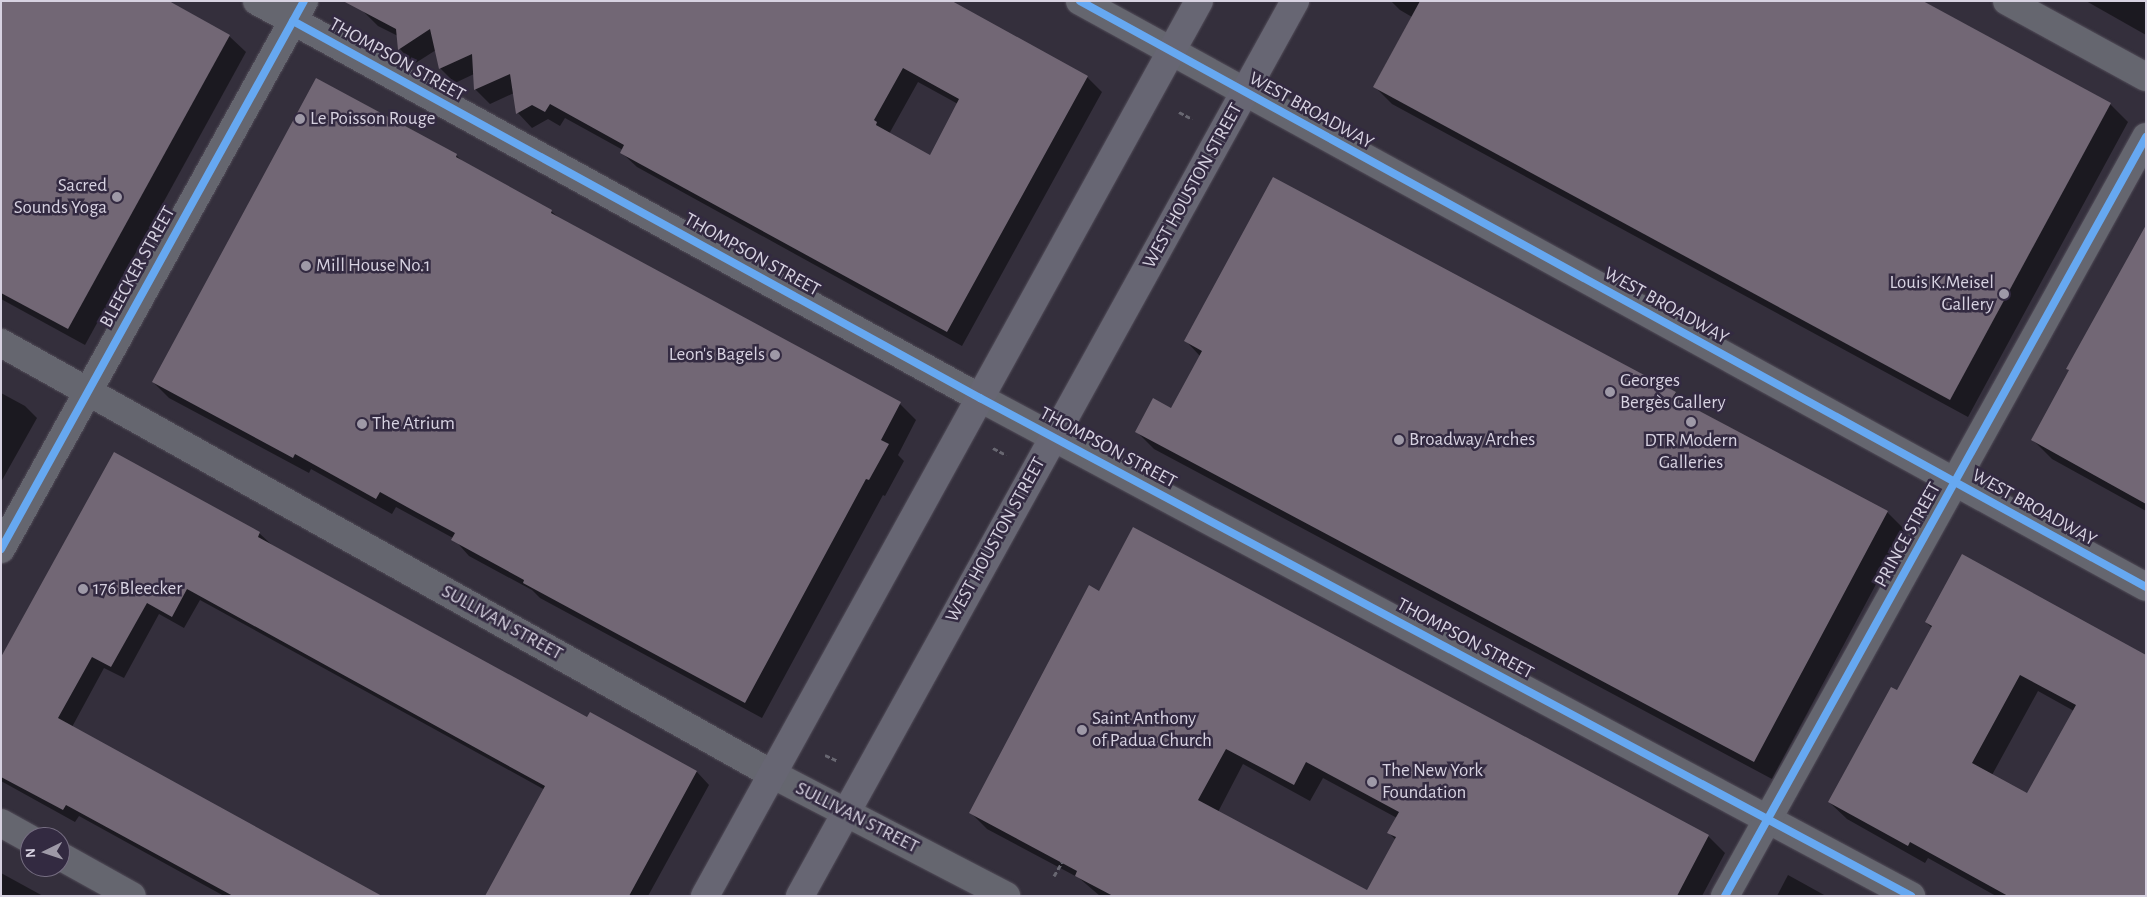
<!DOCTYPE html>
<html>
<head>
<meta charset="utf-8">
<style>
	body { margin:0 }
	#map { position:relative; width:2147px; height:897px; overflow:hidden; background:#342f3c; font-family:"Alegreya Sans",sans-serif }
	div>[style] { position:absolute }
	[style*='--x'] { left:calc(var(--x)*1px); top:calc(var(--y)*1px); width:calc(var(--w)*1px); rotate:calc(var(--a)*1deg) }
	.shadow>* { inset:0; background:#0007 }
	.building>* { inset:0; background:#726775 }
	.path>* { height:3px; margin-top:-1.5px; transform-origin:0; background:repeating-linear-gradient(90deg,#686771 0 5px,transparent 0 7.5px) }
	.roads { filter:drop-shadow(0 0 1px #524d59) drop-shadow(0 0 1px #524d59) }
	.minor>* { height:28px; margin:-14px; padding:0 14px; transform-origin:14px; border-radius:14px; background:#65666f }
	.major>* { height:28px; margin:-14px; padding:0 14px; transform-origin:14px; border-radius:14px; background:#676673 }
	.cycleway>* { height:8px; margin:-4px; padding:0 4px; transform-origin:4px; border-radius:4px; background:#66a8f1 }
	.dots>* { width:14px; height:14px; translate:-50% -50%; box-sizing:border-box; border:2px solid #332a41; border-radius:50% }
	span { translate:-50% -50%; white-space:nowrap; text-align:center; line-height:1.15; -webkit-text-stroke:5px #332a41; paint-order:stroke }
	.street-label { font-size:19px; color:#d7d2e1 }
	.poi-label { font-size:19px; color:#d7d2e1 }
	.left { translate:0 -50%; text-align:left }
	.right { translate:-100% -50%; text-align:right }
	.frame { position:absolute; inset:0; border:2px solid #d7d2e1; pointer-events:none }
	.north { position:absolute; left:20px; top:827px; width:50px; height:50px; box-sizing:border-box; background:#332a41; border:1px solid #756d81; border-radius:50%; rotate:266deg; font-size:14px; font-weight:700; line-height:20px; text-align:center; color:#d7d2e1 }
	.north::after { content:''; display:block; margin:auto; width:18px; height:22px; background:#9e99a7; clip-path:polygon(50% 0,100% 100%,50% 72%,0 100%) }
</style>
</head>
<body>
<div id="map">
	<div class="shadow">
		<i style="clip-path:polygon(1391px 1px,1920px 1px,2110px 104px,2128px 122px,1968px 417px,1392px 104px,1374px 86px,1412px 17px,1400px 10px)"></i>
		<i style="clip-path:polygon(2086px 1px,2146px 1px,2146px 35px)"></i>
		<i style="clip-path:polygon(evenodd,363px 11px,1087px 77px,1102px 92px,962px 346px,637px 167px,622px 153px,623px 150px,565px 118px,560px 126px,548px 119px,532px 128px,518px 113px,514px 93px,490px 104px,475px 89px,474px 74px,455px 83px,440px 68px,436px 50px,414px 64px,400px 49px,398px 36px,378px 26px,363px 11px,918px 82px,958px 104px,930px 156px,889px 134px,918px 82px)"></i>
		<i style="clip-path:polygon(229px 36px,246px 52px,85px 345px,1px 299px,1px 167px)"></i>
		<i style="clip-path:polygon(456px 155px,465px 164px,551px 211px,560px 219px,900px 404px,916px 420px,898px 455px,904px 461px,885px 496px,883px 495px,762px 718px,540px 598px,532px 590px,469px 556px,453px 538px,396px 507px,392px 514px,311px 469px,309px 473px,169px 398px,153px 382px)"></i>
		<i style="clip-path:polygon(1274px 179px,1675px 393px,1687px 405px,1887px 512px,1905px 530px,1772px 779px,1154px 449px,1136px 431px,1171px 410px,1200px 356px,1185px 340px)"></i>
		<i style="clip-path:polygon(2146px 228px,2146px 511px,2052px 459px,2032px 439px,2070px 371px,2068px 369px)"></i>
		<i style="clip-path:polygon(1px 393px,25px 406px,37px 418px,1px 482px)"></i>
		<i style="clip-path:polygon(259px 533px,272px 545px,588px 719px,590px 714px,697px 772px,709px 785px,648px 896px,487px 896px,545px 790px,200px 600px,184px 628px,159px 614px,124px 678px,104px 668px,72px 727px,381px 896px,224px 896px,79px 816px,75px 822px,1px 781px,1px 660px)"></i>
		<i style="clip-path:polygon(evenodd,1099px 592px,1708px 836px,1725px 853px,1702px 896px,1100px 896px,1079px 878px,987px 829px,970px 812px,1099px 592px,1243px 764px,1310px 801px,1323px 778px,1397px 818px,1389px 833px,1396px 840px,1368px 892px,1218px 812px,1243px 764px)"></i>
		<i style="clip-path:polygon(evenodd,1926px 622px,2146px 656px,2146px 896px,1996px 896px,1928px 858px,1925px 863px,1847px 819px,1829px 802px,1897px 692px,1932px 628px,1926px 622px,2038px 691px,2074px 711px,2028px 795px,1992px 775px,2038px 691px)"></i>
		<i style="clip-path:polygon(1px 873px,43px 896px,1px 896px)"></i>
		<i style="clip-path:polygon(1788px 875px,1826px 896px,1777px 896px)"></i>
	</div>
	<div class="building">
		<i style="clip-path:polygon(1px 1px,169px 1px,230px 35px,68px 329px,1px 293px)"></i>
		<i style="clip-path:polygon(evenodd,343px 1px,952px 1px,1088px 76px,947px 332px,620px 153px,624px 145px,550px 104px,545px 112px,532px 105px,516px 114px,510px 74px,474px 90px,472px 54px,439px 69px,430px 29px,398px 50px,396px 29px,343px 1px,903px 68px,959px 99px,930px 155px,876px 125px,877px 122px,874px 120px,903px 68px)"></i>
		<i style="clip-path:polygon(1420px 1px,1923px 1px,2111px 103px,1950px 400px,1373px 87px)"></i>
		<i style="clip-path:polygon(316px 78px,457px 154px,456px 157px,552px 210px,551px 213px,901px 402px,881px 440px,889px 444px,869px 480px,866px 479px,745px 703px,523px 583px,524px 580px,451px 540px,455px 533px,416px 512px,380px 492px,376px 499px,295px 454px,293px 458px,152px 382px)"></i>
		<i style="clip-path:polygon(1273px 177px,1676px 392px,1673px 397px,1888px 511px,1754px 762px,1135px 432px,1153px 398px,1171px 408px,1202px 351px,1184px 341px)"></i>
		<i style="clip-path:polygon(2146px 225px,2146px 504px,2031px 440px,2069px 370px,2066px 369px)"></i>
		<i style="clip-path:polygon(114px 452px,260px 532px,258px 537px,424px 628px,587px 717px,590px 712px,697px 771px,629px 896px,485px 896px,545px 786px,187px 589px,172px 617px,147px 603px,111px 667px,92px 657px,58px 718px,382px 896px,233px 896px,66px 805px,63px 810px,1px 777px,1px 657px)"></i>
		<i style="clip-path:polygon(evenodd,1133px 527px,1709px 835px,1677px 896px,1113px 896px,1075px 876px,1077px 871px,969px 813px,1089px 585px,1099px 591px,1133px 527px,1226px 749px,1294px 785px,1306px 762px,1399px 812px,1387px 833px,1396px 837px,1367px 890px,1198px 800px,1226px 749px)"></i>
		<i style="clip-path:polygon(evenodd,1962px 554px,2146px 655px,2146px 896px,2008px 896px,1910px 842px,1908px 846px,1828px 802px,1891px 687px,1897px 690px,1932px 626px,1925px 622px,1962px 554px,2020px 675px,2076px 705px,2027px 793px,1972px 763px,2020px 675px)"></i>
	</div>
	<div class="path">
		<i style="--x:1179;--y:112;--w:15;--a:28"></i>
		<i style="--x:993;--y:448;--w:15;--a:28"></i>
		<i style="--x:825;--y:755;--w:14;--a:25"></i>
		<i style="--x:1054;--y:876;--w:16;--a:-60"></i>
	</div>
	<div class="roads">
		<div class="minor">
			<i style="--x:257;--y:1;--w:825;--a:28.77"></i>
			<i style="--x:980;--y:398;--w:1056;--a:28.14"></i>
			<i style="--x:1080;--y:1;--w:1216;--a:28.8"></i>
			<i style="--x:2007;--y:1;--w:158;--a:28.7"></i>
			<i style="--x:1;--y:343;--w:883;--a:29.21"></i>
			<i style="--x:772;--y:774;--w:264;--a:27.5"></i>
			<i style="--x:1;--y:549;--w:626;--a:-61.06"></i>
			<i style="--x:1;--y:823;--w:33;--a:29"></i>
			<i style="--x:60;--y:856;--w:82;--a:29.1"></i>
			<i style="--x:1725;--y:896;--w:868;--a:-60.98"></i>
		</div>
		<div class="major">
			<i style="--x:705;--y:896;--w:1022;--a:-61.1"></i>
			<i style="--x:800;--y:896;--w:1023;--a:-61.05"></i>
		</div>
	</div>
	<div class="cycleway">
		<i style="--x:1080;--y:1;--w:1216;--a:28.8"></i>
		<i style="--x:293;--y:21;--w:784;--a:28.76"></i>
		<i style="--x:980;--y:398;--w:1056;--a:28.14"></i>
		<i style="--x:1;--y:549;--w:626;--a:-61.06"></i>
		<i style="--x:1725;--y:896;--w:868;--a:-60.98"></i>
	</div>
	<div class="dots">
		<i style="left:300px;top:119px;background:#9e99a7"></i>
		<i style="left:117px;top:197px;background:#9e99a7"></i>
		<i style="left:306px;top:266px;background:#9e99a7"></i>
		<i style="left:2004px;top:294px;background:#9e99a7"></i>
		<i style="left:775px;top:355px;background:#9e99a7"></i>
		<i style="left:1610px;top:392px;background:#9e99a7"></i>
		<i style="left:1691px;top:422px;background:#9e99a7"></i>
		<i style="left:362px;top:424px;background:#9e99a7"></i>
		<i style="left:1399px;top:440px;background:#9e99a7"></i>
		<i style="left:83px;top:589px;background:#9e99a7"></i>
		<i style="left:1082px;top:730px;background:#9e99a7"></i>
		<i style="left:1372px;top:782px;background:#9e99a7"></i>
	</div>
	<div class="street-label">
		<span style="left:397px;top:60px;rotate:29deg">THOMPSON STREET</span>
		<span style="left:1311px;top:111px;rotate:29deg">WEST BROADWAY</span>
		<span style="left:1193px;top:186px;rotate:-61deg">WEST HOUSTON STREET</span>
		<span style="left:752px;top:255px;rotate:29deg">THOMPSON STREET</span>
		<span style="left:138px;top:267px;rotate:-61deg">BLEECKER STREET</span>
		<span style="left:1666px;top:306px;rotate:29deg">WEST BROADWAY</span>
		<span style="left:1108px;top:448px;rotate:28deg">THOMPSON STREET</span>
		<span style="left:2034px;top:508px;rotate:29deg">WEST BROADWAY</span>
		<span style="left:1908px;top:535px;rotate:-61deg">PRINCE STREET</span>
		<span style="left:996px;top:540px;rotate:-61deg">WEST HOUSTON STREET</span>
		<span style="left:502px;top:623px;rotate:29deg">SULLIVAN STREET</span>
		<span style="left:1465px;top:639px;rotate:28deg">THOMPSON STREET</span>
		<span style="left:857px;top:818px;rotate:27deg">SULLIVAN STREET</span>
	</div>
	<div class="poi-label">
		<span class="left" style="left:310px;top:119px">Le Poisson Rouge</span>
		<span class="right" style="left:107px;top:197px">Sacred<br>Sounds Yoga</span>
		<span class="left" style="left:316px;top:266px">Mill House No.1</span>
		<span class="right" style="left:1994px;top:294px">Louis K.Meisel<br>Gallery</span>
		<span class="right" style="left:765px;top:355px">Leon's Bagels</span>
		<span class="left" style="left:1620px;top:392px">Georges<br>Bergès Gallery</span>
		<span class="left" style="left:372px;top:424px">The Atrium</span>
		<span class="left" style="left:1409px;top:440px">Broadway Arches</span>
		<span style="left:1691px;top:452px">DTR Modern<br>Galleries</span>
		<span class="left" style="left:93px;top:589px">176 Bleecker</span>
		<span class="left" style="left:1092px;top:730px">Saint Anthony<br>of Padua Church</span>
		<span class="left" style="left:1382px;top:782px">The New York<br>Foundation</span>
	</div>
	<div class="frame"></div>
	<div class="north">N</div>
</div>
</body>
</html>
